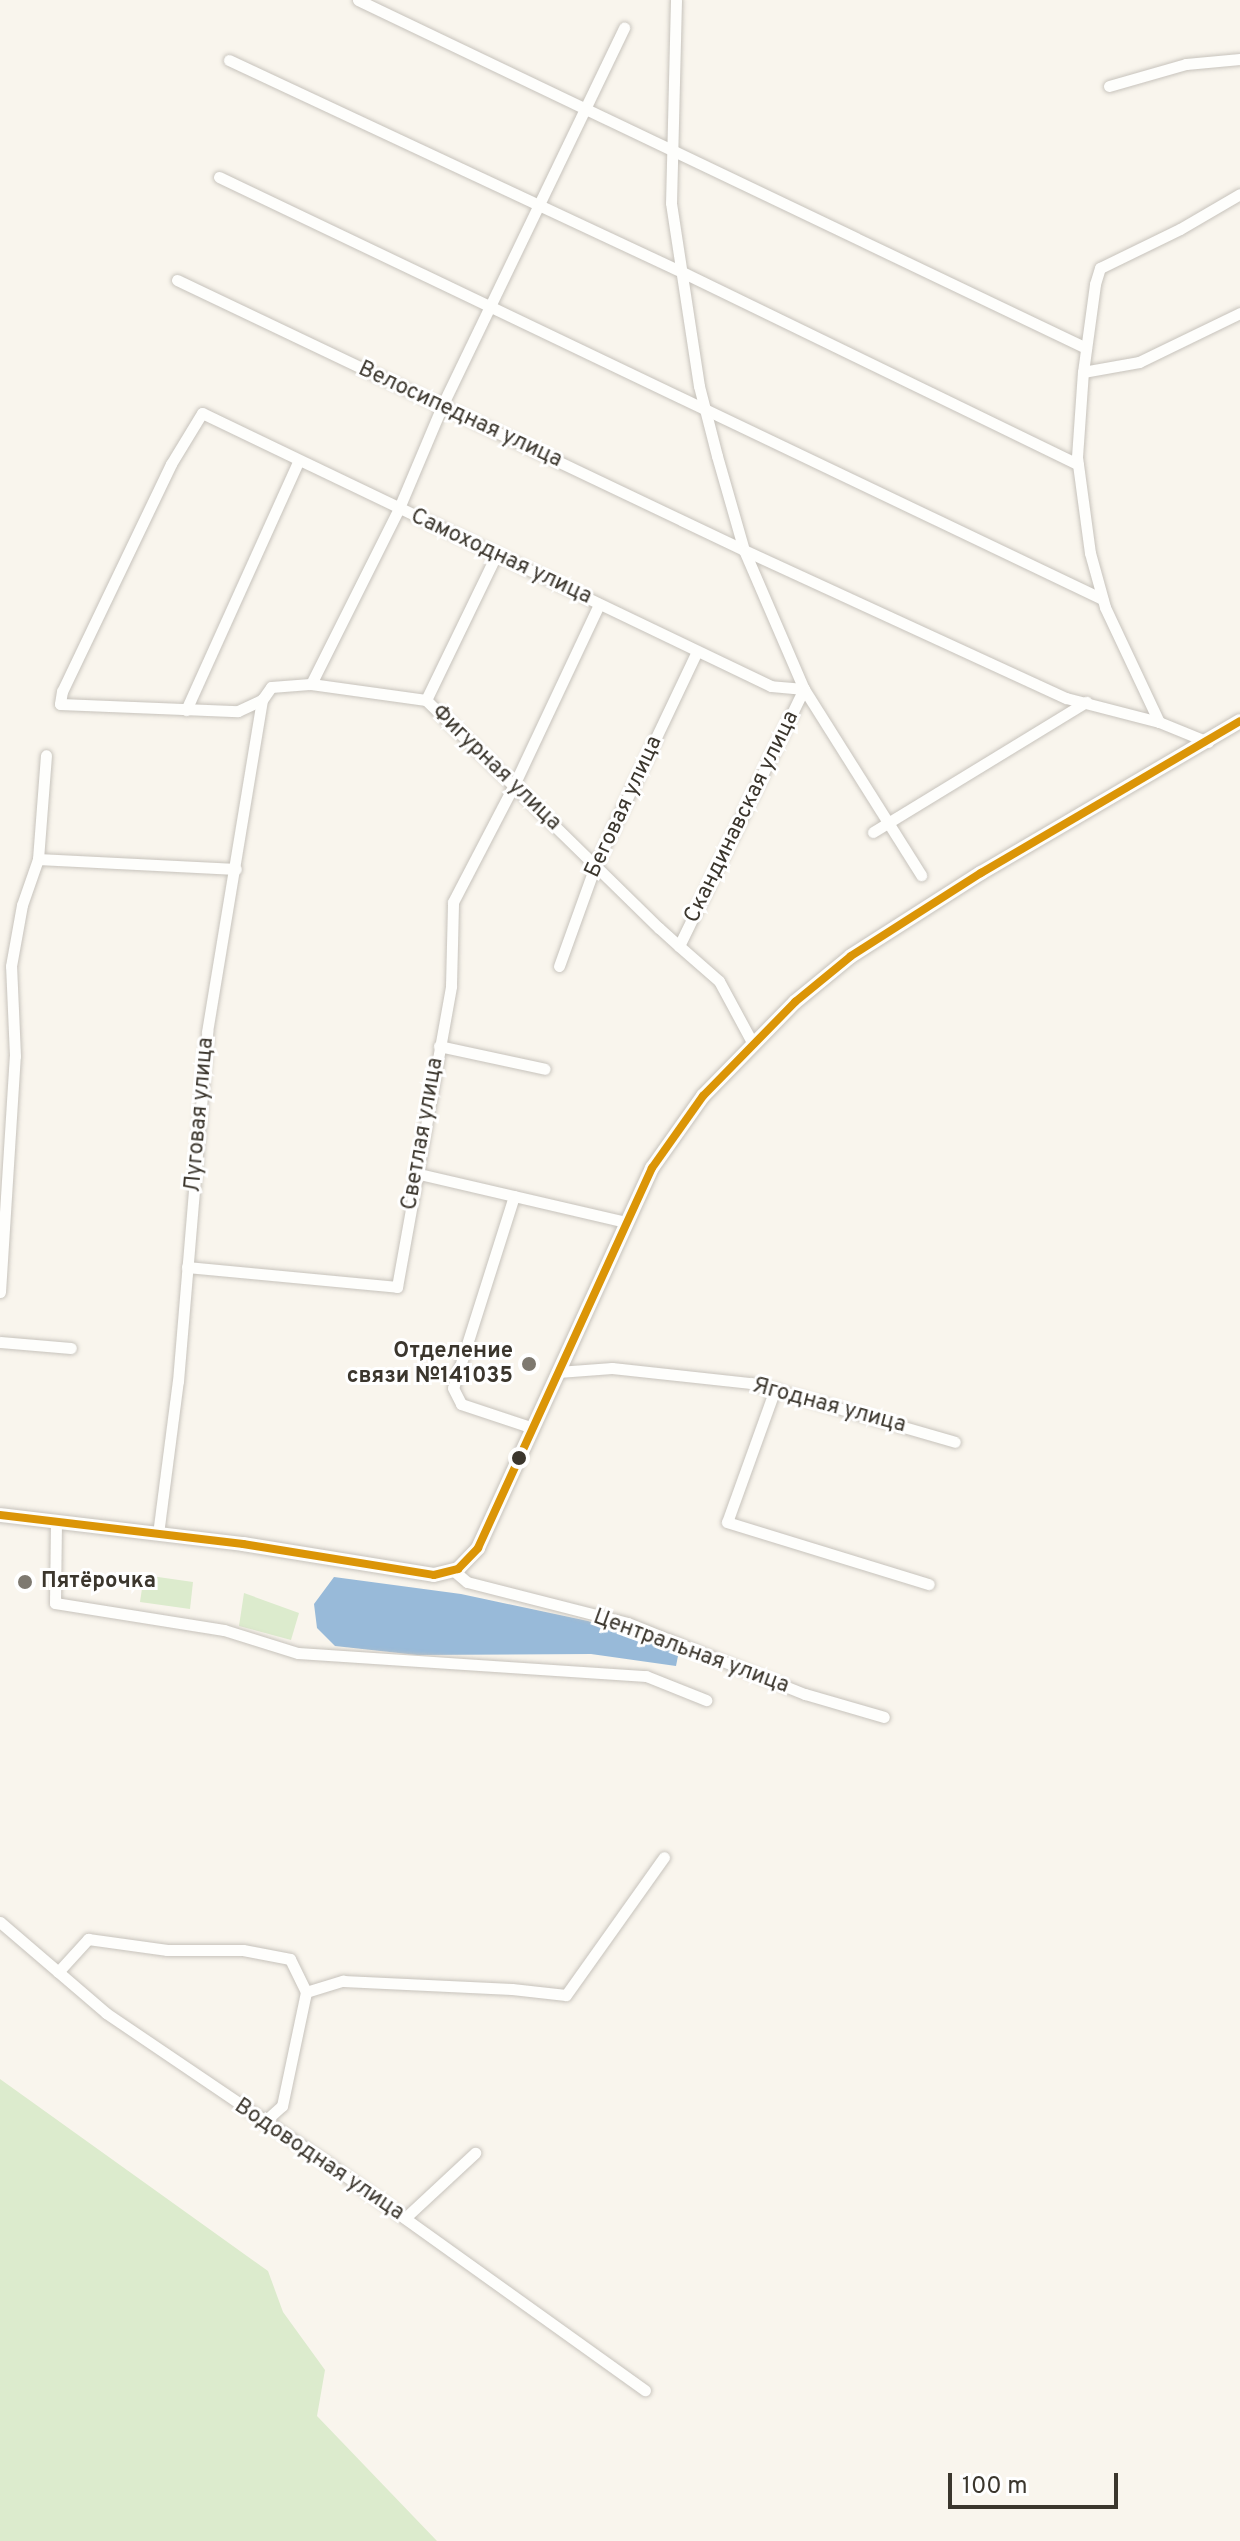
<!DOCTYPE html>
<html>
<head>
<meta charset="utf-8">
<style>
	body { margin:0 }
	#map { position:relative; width:1240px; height:2541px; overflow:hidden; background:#f9f5ed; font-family:Overpass,sans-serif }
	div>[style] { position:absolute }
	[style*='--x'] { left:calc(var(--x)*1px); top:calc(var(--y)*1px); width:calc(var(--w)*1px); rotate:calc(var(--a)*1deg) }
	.green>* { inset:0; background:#dcebcd }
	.water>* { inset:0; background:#98bad9 }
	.roads { filter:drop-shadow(0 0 2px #c7c3bc) drop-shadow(0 0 2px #c7c3bc) }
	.minor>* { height:11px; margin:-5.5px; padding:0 5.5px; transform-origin:5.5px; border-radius:5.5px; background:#fefefc }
	.tertiary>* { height:14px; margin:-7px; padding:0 7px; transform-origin:7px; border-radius:7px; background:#fefefc }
	.bus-1>* { height:8px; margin:-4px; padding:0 4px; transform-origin:4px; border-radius:4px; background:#db9507 }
	.dots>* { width:22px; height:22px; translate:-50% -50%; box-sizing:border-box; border:4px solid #fff; border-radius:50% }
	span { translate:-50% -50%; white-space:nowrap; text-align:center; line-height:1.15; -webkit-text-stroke:6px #fff; paint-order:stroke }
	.street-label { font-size:22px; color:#3b362d }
	.poi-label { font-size:22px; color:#3b362d; font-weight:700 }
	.right { translate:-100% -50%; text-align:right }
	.left { translate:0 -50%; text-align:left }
	.scale { position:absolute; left:948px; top:2473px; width:170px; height:36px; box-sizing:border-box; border:4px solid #3b362d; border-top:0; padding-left:10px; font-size:24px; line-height:28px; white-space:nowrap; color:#3b362d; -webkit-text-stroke:6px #fff; paint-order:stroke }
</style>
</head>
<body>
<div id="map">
	<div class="green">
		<i style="clip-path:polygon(144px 1575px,193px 1582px,190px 1609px,140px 1602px)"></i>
		<i style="clip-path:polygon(244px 1593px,299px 1613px,291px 1640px,239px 1626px)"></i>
		<i style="clip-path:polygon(0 2079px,268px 2271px,283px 2312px,325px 2370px,317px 2416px,437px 2541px,0 2541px)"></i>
	</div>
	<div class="water">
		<i style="clip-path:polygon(334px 1577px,461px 1594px,588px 1621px,679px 1651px,676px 1666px,591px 1654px,417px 1655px,335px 1646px,317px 1628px,314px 1604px)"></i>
	</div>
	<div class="roads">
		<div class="minor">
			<i style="--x:358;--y:0;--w:807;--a:25.55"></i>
			<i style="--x:676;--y:0;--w:203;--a:91.4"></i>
			<i style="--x:671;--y:203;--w:185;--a:81.3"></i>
			<i style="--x:699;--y:386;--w:72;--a:75.6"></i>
			<i style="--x:717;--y:456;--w:98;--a:74"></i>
			<i style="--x:744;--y:550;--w:151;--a:66.7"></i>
			<i style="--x:804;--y:689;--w:220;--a:57.8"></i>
			<i style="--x:229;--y:60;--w:500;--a:25.08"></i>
			<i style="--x:682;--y:272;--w:440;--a:25.9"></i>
			<i style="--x:1109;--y:86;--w:80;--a:-15.9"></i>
			<i style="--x:1186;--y:64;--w:54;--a:-5.3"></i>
			<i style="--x:219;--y:177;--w:979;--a:25.54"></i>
			<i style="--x:177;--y:280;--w:628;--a:25.46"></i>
			<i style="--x:744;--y:550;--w:354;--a:24.7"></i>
			<i style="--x:1066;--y:698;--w:96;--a:14.5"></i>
			<i style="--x:1159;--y:722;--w:53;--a:22.2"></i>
			<i style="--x:1083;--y:372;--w:57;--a:-10.1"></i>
			<i style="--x:1139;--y:362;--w:112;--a:-25.9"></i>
			<i style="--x:311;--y:684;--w:197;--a:-63.4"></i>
			<i style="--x:399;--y:508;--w:111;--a:-67.1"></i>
			<i style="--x:442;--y:406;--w:420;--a:-64.3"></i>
			<i style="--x:426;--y:700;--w:161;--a:-64.2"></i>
			<i style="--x:186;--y:710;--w:274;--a:-65.7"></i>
			<i style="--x:1159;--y:722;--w:127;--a:-115.2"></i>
			<i style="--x:1105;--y:607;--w:56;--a:-105.5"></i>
			<i style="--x:1090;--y:553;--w:97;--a:-97.7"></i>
			<i style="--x:1077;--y:457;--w:85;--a:-86"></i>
			<i style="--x:1083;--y:372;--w:89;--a:-82.2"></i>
			<i style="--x:1095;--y:284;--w:17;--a:-73"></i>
			<i style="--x:1100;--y:268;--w:89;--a:-26"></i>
			<i style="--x:1180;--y:229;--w:69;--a:-30.3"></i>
			<i style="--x:873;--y:832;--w:250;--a:-31.4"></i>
			<i style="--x:38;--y:859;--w:198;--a:2.9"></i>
			<i style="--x:679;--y:946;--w:286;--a:-64.1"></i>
			<i style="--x:804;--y:689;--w:33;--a:-175"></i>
			<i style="--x:771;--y:686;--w:631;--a:-154.37"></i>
			<i style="--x:202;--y:413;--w:60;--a:121.3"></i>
			<i style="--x:171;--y:464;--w:252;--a:115.6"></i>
			<i style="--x:62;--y:691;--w:13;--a:99"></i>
			<i style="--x:60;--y:704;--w:178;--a:2.3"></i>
			<i style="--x:238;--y:711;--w:26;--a:-25"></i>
			<i style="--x:262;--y:700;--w:16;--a:-55"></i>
			<i style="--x:271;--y:687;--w:40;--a:-4.3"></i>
			<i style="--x:311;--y:684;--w:116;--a:7.9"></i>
			<i style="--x:426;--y:700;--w:326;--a:44.4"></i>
			<i style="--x:659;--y:928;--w:27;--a:42"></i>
			<i style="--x:679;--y:946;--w:53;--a:41.2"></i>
			<i style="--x:719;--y:981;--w:72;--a:61.6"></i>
			<i style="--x:559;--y:966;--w:106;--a:-70.2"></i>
			<i style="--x:595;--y:866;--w:238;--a:-64.6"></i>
			<i style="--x:439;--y:1046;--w:108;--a:12.2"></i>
			<i style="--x:415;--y:1173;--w:217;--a:13.1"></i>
			<i style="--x:514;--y:1196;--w:201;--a:107.6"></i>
			<i style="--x:453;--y:1388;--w:18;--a:63"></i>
			<i style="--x:461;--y:1404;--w:76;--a:18.4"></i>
			<i style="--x:187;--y:1267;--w:211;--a:5.4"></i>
			<i style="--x:397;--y:1287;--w:306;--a:-79.8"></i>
			<i style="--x:451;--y:986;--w:84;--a:-88.6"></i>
			<i style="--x:453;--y:902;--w:132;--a:-62.5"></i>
			<i style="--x:514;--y:785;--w:200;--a:-64.8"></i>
			<i style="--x:0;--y:1292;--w:236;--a:-86.4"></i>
			<i style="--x:15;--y:1056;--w:90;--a:-92.5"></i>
			<i style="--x:11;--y:966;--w:62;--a:-79.8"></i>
			<i style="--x:22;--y:905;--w:49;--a:-70.8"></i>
			<i style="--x:38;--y:859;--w:104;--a:-85.6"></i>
			<i style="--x:0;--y:1342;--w:71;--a:4.8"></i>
			<i style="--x:558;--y:1372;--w:54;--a:-4.2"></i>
			<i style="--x:612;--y:1368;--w:140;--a:6.2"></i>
			<i style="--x:751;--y:1383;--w:212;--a:16.1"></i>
			<i style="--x:775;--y:1389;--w:141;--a:109.8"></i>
			<i style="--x:727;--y:1522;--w:211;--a:17.1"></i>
			<i style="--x:56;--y:1521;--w:82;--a:90.7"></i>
			<i style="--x:55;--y:1603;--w:171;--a:9.1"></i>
			<i style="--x:224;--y:1630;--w:77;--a:17.3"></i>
			<i style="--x:298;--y:1653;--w:349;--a:3.8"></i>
			<i style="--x:646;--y:1676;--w:65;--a:21.8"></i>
			<i style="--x:158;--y:1534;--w:154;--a:-82.6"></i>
			<i style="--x:178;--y:1381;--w:350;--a:-85.2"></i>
			<i style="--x:207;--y:1032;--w:337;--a:-80.6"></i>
			<i style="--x:454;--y:1571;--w:17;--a:40"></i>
			<i style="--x:467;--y:1582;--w:166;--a:14.3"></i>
			<i style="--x:628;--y:1623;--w:191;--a:21.9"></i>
			<i style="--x:805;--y:1694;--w:82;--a:16.2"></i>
			<i style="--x:0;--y:1922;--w:140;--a:40.6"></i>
			<i style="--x:106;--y:2013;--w:278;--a:34.1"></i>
			<i style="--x:336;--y:2169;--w:380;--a:35.6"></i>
			<i style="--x:58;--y:1972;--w:45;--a:-47.7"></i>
			<i style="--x:88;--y:1939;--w:80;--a:7.9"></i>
			<i style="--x:167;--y:1950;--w:76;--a:0"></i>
			<i style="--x:243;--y:1950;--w:48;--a:10.8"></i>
			<i style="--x:290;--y:1959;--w:37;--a:64"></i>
			<i style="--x:264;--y:2122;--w:24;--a:-42"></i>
			<i style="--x:282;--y:2106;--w:116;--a:-78.1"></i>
			<i style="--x:306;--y:1992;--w:39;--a:-17"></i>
			<i style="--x:343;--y:1981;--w:169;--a:2.7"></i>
			<i style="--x:512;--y:1989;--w:54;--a:6.3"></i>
			<i style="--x:566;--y:1995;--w:169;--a:-54.6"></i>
			<i style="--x:405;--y:2218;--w:96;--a:-42.9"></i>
		</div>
		<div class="tertiary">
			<i style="--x:0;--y:1515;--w:245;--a:6.8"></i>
			<i style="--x:243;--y:1544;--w:193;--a:9.2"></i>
			<i style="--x:434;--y:1575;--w:25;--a:-14"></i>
			<i style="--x:458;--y:1569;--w:29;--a:-46"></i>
			<i style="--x:478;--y:1548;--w:418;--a:-65.4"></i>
			<i style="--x:652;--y:1168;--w:88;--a:-54.7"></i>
			<i style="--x:703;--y:1096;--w:132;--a:-45.6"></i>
			<i style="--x:795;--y:1002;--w:72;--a:-39.4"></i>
			<i style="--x:851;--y:956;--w:154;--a:-32.6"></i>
			<i style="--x:981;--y:873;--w:300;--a:-30.4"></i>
		</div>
	</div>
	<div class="bus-1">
		<i style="--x:0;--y:1515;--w:245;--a:6.8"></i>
		<i style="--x:243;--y:1544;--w:193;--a:9.2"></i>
		<i style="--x:434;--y:1575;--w:25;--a:-14"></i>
		<i style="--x:458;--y:1569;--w:29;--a:-46"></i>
		<i style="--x:478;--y:1548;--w:418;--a:-65.4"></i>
		<i style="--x:652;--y:1168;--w:88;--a:-54.7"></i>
		<i style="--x:703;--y:1096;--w:132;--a:-45.6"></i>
		<i style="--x:795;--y:1002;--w:72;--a:-39.4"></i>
		<i style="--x:851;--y:956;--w:154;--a:-32.6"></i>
		<i style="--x:981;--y:873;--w:300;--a:-30.4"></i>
	</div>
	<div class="dots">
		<i style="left:529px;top:1364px;background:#7e7970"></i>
		<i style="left:519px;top:1458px;background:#3b362d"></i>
		<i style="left:25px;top:1582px;background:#7e7970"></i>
	</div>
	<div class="street-label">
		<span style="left:460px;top:415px;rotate:25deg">Велосипедная улица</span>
		<span style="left:501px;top:557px;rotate:25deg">Самоходная улица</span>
		<span style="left:496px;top:768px;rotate:44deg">Фигурная улица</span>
		<span style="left:624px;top:807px;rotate:-65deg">Беговая улица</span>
		<span style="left:742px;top:817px;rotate:-64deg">Скандинавская улица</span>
		<span style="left:200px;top:1115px;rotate:-85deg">Луговая улица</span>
		<span style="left:423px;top:1134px;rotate:-80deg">Светлая улица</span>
		<span style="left:829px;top:1406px;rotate:15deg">Ягодная улица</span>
		<span style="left:691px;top:1652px;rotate:20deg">Центральная улица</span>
		<span style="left:319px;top:2160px;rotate:34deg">Водоводная улица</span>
	</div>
	<div class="poi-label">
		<span class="right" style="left:513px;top:1364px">Отделение<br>связи №141035</span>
		<span class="left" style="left:41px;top:1582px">Пятёрочка</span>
	</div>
	<div class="scale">100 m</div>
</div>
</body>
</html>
